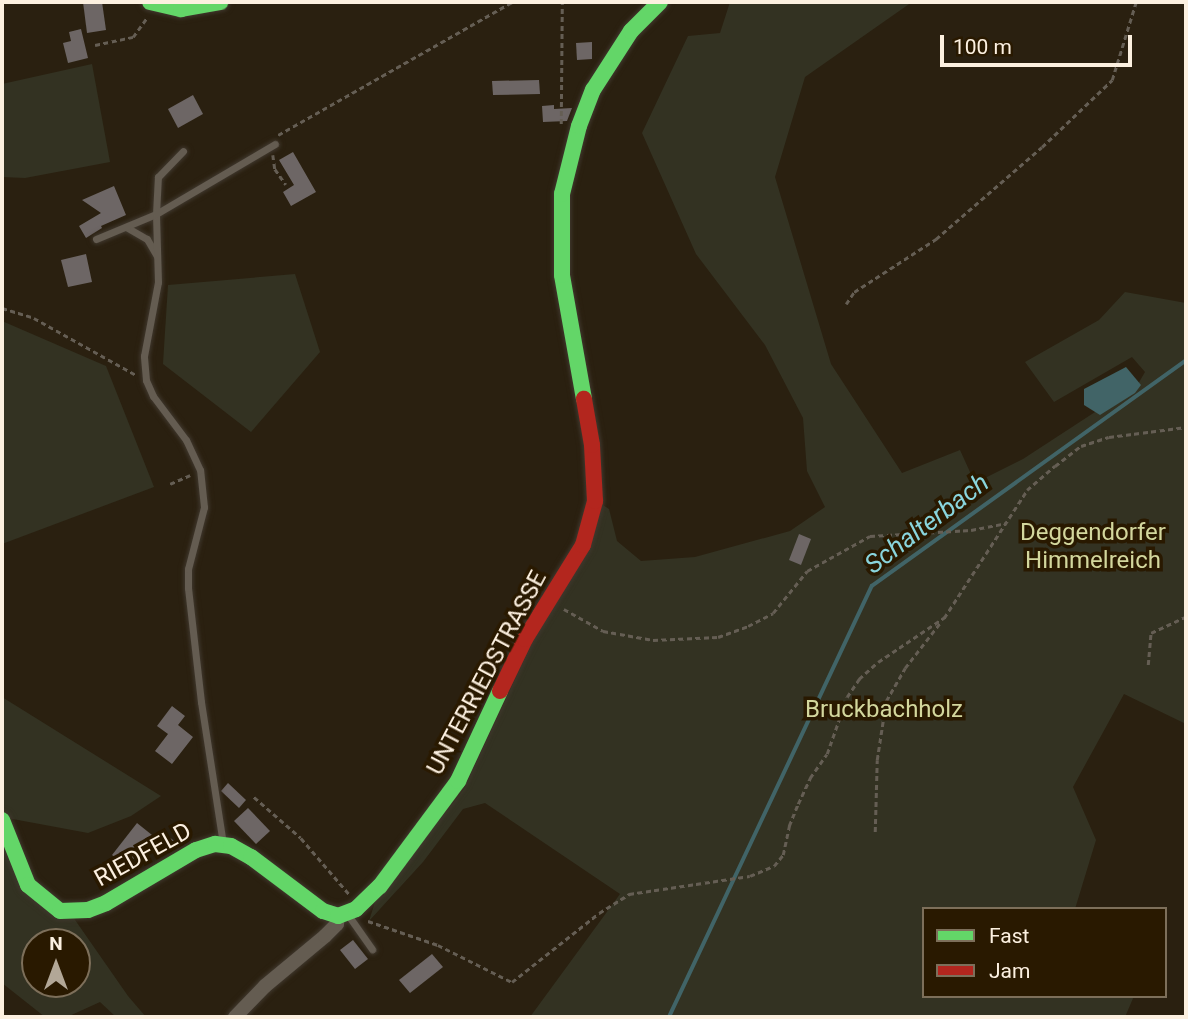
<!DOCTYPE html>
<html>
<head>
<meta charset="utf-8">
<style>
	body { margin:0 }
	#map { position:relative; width:1188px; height:1019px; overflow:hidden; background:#2a2010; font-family:Roboto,sans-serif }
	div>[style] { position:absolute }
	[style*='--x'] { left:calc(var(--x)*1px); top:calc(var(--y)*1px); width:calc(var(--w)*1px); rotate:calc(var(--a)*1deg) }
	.green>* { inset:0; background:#333222 }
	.water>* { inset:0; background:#416467 }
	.stream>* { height:3.5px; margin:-1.75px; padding:0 1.75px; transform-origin:1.75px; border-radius:1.75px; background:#416467 }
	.building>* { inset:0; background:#6d6665 }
	.path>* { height:2.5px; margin-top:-1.25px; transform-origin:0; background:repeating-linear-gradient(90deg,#655e54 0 5px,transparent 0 8.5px) }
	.roads { filter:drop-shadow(0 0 2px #40382e) drop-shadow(0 0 2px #40382e) }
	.lane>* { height:7px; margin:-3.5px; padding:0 3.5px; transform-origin:3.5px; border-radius:3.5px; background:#645c51 }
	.street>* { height:14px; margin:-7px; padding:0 7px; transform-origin:7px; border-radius:7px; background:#645c51 }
	.fast>* { height:16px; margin:-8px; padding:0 8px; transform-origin:8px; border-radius:8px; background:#63d668 }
	.jam>* { height:16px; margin:-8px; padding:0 8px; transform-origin:8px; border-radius:8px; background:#b3261e }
	span { translate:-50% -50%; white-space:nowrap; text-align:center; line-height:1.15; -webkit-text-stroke:7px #291900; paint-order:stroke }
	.park-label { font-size:24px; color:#d3d79d }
	.street-label { font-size:24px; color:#fcf0e0 }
	.water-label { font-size:26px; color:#89d5dd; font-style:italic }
	.frame { position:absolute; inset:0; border:4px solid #fcf0e0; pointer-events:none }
	.legend { position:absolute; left:922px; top:907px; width:245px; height:91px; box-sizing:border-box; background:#291900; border:2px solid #7d6f5a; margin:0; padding:9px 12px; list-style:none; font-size:21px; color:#fcf0e0 }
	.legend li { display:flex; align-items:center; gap:14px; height:35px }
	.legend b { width:35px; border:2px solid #7d6f5a }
	.north { position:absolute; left:21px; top:928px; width:70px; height:70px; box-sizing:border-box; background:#291900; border:2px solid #7d6f5a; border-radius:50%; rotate:0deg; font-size:19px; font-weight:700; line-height:28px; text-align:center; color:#fcf0e0 }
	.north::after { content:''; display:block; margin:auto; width:24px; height:32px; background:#b2a797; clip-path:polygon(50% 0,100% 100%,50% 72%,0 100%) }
	.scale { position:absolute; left:940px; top:35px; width:192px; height:32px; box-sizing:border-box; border:4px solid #fcf0e0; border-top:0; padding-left:9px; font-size:21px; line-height:24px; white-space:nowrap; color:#fcf0e0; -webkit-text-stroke:5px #291900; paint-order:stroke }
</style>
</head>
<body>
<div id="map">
	<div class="green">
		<i style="clip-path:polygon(730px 2px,912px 2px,805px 77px,775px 177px,831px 364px,902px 473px,960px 450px,975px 483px,1023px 459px,1138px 384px,1145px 372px,1132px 357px,1054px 402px,1025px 362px,1099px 320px,1125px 292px,1186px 303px,1186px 724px,1124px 694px,1073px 787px,1096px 840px,1075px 909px,924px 909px,924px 996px,1134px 996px,1125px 1017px,530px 1017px,620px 894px,485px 803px,463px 809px,423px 862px,369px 921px,375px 902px,464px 789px,598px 502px,609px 509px,617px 541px,641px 561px,695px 557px,790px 531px,825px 507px,807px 471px,803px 418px,765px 345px,696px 254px,642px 133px,688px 36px,720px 33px)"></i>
		<i style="clip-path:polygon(92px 64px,110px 162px,25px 178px,2px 177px,2px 84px)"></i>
		<i style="clip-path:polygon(295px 274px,320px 352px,251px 432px,163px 364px,168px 285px)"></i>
		<i style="clip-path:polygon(2px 321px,106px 366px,154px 487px,2px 544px)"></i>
		<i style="clip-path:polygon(2px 697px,161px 796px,131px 816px,88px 833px,2px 817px)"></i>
		<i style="clip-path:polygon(evenodd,2px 831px,18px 868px,73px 917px,128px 996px,146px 1017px,116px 1017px,100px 1002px,67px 1017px,45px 1017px,2px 983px,2px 831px,35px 942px,77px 942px,77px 984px,35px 984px,35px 942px)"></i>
	</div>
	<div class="water">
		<i style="clip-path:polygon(1126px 367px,1141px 385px,1135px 393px,1100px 415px,1084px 405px,1084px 389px)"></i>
	</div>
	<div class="stream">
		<i style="--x:669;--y:1017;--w:476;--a:-64.8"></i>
		<i style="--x:872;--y:586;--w:387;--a:-35.7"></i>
	</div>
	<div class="building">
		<i style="clip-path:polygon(83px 2px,102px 2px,106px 30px,87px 33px)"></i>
		<i style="clip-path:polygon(81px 29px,88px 58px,68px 63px,63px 43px,71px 41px,69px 32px)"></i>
		<i style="clip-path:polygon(592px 42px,592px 59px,577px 60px,576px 43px)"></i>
		<i style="clip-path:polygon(539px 80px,540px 94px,493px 95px,492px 81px)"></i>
		<i style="clip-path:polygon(193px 95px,203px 114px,178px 128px,168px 109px)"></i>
		<i style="clip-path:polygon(554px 105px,554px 109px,572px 108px,567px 121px,543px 122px,542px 106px)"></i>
		<i style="clip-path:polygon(293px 152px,316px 192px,291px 206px,283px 192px,294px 185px,279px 160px)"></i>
		<i style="clip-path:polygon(114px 186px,126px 215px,101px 226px,102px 228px,86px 238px,79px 226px,101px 213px,82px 200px)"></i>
		<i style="clip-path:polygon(86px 254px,92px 282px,68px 287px,61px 260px)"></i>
		<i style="clip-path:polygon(799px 534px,811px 539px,801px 565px,789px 560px)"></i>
		<i style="clip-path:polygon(172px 706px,185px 716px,178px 725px,193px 737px,172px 764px,155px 751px,168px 734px,157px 726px)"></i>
		<i style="clip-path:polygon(228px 783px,246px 800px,239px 808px,221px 791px)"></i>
		<i style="clip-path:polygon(248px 808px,270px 831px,256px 844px,234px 821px)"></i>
		<i style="clip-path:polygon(137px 823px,152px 835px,127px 867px,112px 855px)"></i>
		<i style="clip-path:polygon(169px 837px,177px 843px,168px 851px,162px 846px)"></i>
		<i style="clip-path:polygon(353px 940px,368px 959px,355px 969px,340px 950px)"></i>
		<i style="clip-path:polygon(432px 954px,443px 967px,410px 993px,399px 980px)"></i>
	</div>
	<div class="path">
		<i style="--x:95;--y:45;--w:39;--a:-12"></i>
		<i style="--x:133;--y:37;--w:24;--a:-54"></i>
		<i style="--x:561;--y:124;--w:122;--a:-89.5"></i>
		<i style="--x:278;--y:135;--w:269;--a:-29.6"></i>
		<i style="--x:273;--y:155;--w:14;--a:82"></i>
		<i style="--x:275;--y:169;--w:19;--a:55"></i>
		<i style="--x:846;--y:304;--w:14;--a:-56"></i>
		<i style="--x:854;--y:292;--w:98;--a:-32.9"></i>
		<i style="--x:936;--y:239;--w:140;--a:-41"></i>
		<i style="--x:1042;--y:147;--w:97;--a:-43.7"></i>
		<i style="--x:1112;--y:80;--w:82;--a:-72.9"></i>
		<i style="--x:2;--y:308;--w:34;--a:17"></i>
		<i style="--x:34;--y:318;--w:117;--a:29.2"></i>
		<i style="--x:170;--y:484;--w:22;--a:-24"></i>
		<i style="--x:564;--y:609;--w:45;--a:29.4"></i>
		<i style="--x:603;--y:631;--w:51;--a:10.2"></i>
		<i style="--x:653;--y:640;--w:65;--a:-2.6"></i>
		<i style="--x:718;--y:637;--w:32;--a:-20"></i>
		<i style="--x:748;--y:626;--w:28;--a:-27"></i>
		<i style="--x:773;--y:613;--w:54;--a:-51"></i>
		<i style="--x:807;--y:571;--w:72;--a:-29.1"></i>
		<i style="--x:870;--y:536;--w:101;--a:-3.4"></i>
		<i style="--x:971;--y:530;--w:36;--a:-11"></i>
		<i style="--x:944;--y:618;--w:153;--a:-57"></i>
		<i style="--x:1027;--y:490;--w:37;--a:-41"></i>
		<i style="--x:1055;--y:466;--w:33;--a:-38"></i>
		<i style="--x:1081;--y:446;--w:29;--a:-18"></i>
		<i style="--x:1109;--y:437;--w:78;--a:-7.4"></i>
		<i style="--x:1148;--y:665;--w:32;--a:-85"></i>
		<i style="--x:1151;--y:633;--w:38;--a:-25"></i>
		<i style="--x:254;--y:797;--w:62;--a:41.1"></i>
		<i style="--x:301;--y:838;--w:74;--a:49.4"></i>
		<i style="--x:875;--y:832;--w:72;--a:-88.4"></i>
		<i style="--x:877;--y:760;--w:60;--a:-81.3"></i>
		<i style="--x:886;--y:701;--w:38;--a:-60"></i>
		<i style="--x:905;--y:668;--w:57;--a:-52.1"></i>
		<i style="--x:368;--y:921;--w:74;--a:18.9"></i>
		<i style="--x:438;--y:945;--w:83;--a:26.6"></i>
		<i style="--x:512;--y:982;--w:111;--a:-38.4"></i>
		<i style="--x:599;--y:913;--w:36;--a:-32"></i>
		<i style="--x:629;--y:894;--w:122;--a:-8.5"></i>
		<i style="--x:750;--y:876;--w:26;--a:-23"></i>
		<i style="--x:774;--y:866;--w:14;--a:-51"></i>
		<i style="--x:783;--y:855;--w:30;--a:-78"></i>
		<i style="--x:789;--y:826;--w:24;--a:-68"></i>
		<i style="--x:798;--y:804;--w:29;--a:-65"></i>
		<i style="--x:810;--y:778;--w:29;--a:-55"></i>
		<i style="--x:827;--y:754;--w:60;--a:-70.7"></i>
		<i style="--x:847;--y:697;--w:22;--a:-56"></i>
		<i style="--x:859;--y:679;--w:25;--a:-42"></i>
		<i style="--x:878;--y:662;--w:81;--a:-33.9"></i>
	</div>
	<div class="roads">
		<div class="lane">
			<i style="--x:126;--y:227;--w:24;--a:30"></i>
			<i style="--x:147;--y:239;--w:20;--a:60"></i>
			<i style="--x:96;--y:239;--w:65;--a:-22.6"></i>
			<i style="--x:156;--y:214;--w:37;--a:-87"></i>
			<i style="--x:158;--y:177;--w:36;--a:-46"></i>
			<i style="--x:223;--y:844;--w:144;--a:-98.8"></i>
			<i style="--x:201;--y:702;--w:115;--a:-96.5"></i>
			<i style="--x:188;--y:588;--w:19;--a:-90"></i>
			<i style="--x:188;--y:569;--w:64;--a:-75.5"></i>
			<i style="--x:204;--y:507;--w:37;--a:-96"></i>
			<i style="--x:200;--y:470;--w:33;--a:-115"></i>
			<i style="--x:186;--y:440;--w:55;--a:-126.9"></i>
			<i style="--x:153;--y:396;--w:17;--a:-114"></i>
			<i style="--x:146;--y:380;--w:24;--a:-95"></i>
			<i style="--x:144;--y:356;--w:75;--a:-79.3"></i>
			<i style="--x:158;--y:282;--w:68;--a:-91.7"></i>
			<i style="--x:156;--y:214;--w:138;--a:-30.5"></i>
			<i style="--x:348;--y:915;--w:42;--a:54.8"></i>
		</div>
		<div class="street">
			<i style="--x:235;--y:1017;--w:43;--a:-45.9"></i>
			<i style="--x:265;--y:986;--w:78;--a:-39.8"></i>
			<i style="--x:325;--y:936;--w:17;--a:-45"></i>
			<i style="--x:337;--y:924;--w:8;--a:-83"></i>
		</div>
		<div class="fast">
			<i style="--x:150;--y:2;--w:32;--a:13"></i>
			<i style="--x:181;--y:9;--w:40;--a:-10"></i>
			<i style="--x:584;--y:399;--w:126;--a:-100.1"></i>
			<i style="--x:562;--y:275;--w:81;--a:-90"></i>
			<i style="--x:562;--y:194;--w:70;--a:-76"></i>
			<i style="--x:579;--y:126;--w:39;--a:-69"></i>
			<i style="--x:593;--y:90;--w:70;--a:-57.2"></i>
			<i style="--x:631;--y:31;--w:41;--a:-45"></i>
			<i style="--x:2;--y:820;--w:70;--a:68.2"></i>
			<i style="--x:28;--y:885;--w:41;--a:39.1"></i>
			<i style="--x:60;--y:911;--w:28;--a:-2"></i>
			<i style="--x:88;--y:910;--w:19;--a:-21"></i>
			<i style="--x:106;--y:903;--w:104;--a:-30.5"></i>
			<i style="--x:196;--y:850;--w:20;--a:-18"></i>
			<i style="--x:215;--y:844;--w:16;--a:7"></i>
			<i style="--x:231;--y:846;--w:23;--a:29"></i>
			<i style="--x:251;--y:857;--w:90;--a:36.9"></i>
			<i style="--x:323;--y:911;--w:16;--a:18"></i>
			<i style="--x:338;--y:916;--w:19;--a:-21"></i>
			<i style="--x:356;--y:909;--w:33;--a:-44"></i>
			<i style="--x:380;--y:886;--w:131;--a:-53.4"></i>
			<i style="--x:458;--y:781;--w:99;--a:-65"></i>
		</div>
		<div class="jam">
			<i style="--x:500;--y:691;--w:58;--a:-64.3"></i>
			<i style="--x:525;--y:639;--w:110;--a:-58.3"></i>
			<i style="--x:583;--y:545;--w:46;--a:-74.7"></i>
			<i style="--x:595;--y:501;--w:56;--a:-93.1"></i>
			<i style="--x:592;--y:445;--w:47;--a:-99.9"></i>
		</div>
	</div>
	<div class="park-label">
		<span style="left:1093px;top:547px">Deggendorfer<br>Himmelreich</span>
		<span style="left:884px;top:710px">Bruckbachholz</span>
	</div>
	<div class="street-label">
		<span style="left:487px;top:673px;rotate:-62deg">UNTERRIEDSTRASSE</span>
		<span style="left:143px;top:855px;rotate:-29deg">RIEDFELD</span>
	</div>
	<div class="water-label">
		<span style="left:927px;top:524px;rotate:-37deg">Schalterbach</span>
	</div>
	<div class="frame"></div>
	<ul class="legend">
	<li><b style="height:9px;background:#63d668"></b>Fast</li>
	<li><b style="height:9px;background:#b3261e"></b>Jam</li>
	</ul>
	<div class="north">N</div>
	<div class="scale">100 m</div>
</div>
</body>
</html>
